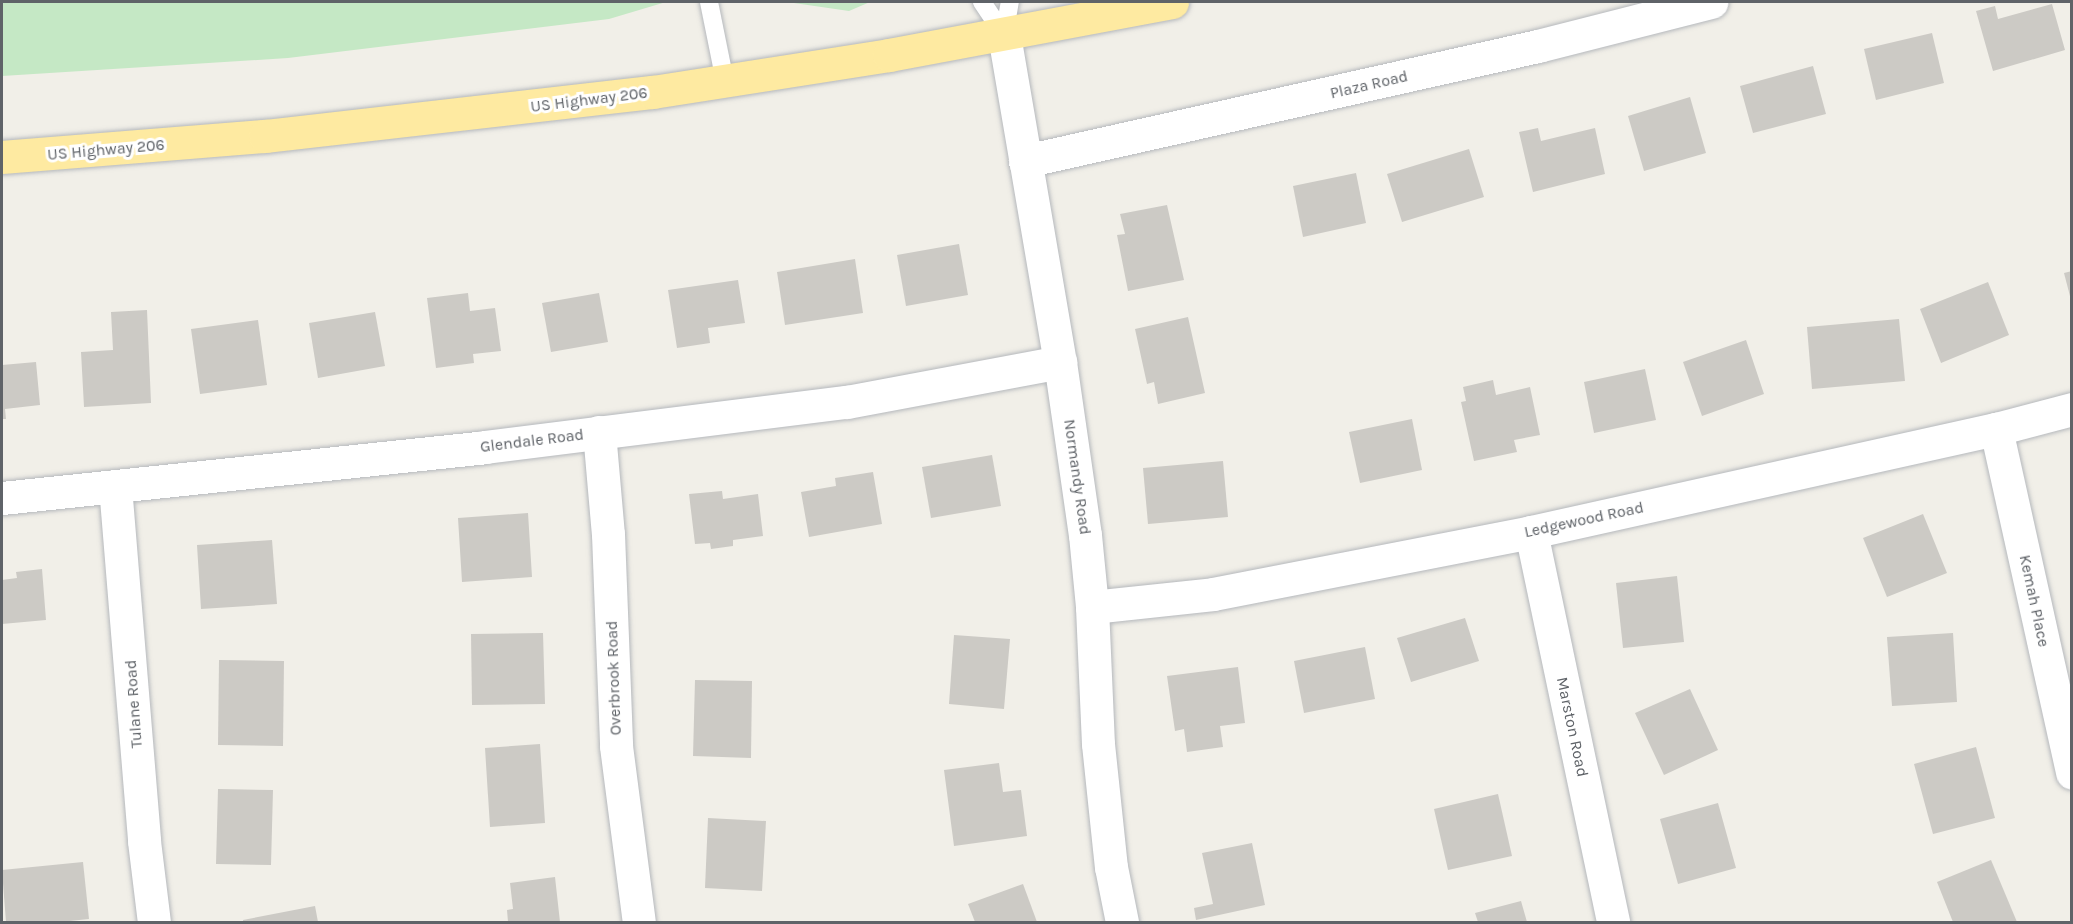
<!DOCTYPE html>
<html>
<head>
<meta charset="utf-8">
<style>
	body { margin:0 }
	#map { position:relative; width:2073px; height:924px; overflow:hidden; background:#f1efe8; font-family:Karla,sans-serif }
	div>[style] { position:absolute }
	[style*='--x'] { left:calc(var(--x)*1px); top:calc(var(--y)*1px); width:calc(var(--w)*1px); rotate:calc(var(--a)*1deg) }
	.green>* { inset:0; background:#c5e8c5 }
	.building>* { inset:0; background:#cccac5 }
	.roads { filter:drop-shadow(0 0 2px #b5b8bc) drop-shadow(0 0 2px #b5b8bc) }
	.service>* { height:18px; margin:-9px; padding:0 9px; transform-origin:9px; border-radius:9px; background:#fff }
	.minor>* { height:33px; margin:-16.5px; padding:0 16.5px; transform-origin:16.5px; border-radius:16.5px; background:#fff }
	.trunk>* { height:33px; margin:-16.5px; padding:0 16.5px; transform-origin:16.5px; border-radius:16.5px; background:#feeaa1 }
	span { translate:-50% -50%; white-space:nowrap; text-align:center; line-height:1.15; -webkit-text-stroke:6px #fff; paint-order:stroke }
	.street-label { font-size:16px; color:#5f6368 }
	.frame { position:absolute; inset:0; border:3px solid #5f6368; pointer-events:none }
</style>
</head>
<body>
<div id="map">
	<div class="green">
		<i style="clip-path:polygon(2px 2px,666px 2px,609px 19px,288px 58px,2px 76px)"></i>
		<i style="clip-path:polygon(787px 2px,870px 2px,849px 11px)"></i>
	</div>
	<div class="building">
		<i style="clip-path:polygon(2052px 4px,2065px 50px,1993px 71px,1976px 11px,1995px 6px,1998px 19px)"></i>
		<i style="clip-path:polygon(1932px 33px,1944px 83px,1876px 100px,1864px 49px)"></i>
		<i style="clip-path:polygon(1813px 66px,1826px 114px,1753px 133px,1740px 86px)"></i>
		<i style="clip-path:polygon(1690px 97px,1706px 153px,1644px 171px,1628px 116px)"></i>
		<i style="clip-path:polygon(1538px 128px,1541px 141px,1595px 128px,1605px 174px,1533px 192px,1519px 132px)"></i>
		<i style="clip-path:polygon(1469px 149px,1484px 197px,1402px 222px,1387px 174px)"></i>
		<i style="clip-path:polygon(1356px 173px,1366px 223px,1303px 237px,1293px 186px)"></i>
		<i style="clip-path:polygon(1167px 205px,1184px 280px,1128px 291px,1117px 235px,1125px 234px,1120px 214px)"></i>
		<i style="clip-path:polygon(959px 244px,968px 295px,906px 306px,897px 255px)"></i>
		<i style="clip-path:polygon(855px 259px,863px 313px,785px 325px,777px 272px)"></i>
		<i style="clip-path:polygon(2072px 271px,2072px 299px,2071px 300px,2064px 273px)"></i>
		<i style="clip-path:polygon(738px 280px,745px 323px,708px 328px,710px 343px,677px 348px,668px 290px)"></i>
		<i style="clip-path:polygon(1988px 282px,2009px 335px,1941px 363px,1920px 309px)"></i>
		<i style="clip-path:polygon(468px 293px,470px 311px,495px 308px,501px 351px,473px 354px,474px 363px,436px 368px,427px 298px)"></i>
		<i style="clip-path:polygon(599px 293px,608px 342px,551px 352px,542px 303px)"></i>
		<i style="clip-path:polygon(147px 310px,151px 403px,84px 407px,81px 352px,113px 350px,111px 312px)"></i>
		<i style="clip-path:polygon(375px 312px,385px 366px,318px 378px,309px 323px)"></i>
		<i style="clip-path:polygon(1188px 317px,1205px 393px,1158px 404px,1154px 382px,1147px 384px,1135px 329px)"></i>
		<i style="clip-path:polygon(1899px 319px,1905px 381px,1812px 389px,1807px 327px)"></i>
		<i style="clip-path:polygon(258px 320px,267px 385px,200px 394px,191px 329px)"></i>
		<i style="clip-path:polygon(1746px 340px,1764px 394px,1702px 416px,1683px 362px)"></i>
		<i style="clip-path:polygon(36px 362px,40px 405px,5px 409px,6px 419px,2px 419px,2px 365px)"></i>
		<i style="clip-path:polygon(1645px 369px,1656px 420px,1594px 433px,1584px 382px)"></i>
		<i style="clip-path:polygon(1493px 380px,1496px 395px,1530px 387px,1540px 435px,1514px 440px,1517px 452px,1474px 461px,1461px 402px,1466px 401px,1463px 387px)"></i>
		<i style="clip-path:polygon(1412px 419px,1422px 470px,1360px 483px,1349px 432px)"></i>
		<i style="clip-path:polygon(992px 455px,1001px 506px,931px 518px,922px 467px)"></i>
		<i style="clip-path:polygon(1223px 461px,1228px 517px,1148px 524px,1143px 468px)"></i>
		<i style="clip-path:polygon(873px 472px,882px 524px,809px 537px,801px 492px,836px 486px,835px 478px)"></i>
		<i style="clip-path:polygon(722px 491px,723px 499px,758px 494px,763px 536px,733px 540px,733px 546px,711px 549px,710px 543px,695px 544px,689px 494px)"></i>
		<i style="clip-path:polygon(528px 513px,532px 577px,462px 582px,458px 518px)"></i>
		<i style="clip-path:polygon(1923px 514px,1947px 573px,1887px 597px,1863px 538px)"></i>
		<i style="clip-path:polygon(272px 540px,277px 604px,201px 609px,197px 545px)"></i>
		<i style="clip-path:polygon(42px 569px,46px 620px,2px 624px,2px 580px,17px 578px,16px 572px)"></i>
		<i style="clip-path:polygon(1677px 576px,1684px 642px,1623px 648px,1616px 583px)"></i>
		<i style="clip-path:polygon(1465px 618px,1479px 661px,1411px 682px,1397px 638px)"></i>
		<i style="clip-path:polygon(543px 633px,545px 704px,472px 705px,471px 634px)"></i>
		<i style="clip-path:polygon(1953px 633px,1957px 702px,1892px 706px,1887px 637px)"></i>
		<i style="clip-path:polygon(954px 635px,1010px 639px,1004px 709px,949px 704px)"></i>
		<i style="clip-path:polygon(1365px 647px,1375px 699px,1304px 713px,1294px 661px)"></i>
		<i style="clip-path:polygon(219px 660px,284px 661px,283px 746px,218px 745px)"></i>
		<i style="clip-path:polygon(1238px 667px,1245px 723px,1220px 726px,1223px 747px,1187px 752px,1184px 729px,1175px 731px,1167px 676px)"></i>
		<i style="clip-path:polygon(695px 680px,752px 681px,751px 758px,693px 756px)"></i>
		<i style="clip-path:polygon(1690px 689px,1718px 750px,1664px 775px,1635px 713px)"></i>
		<i style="clip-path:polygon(540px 744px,545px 823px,490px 827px,485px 748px)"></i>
		<i style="clip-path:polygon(1976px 747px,1995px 818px,1933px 834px,1914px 764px)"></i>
		<i style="clip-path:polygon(999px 763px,1003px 792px,1021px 790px,1027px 836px,954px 846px,944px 770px)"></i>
		<i style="clip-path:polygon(218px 789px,273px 790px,271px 865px,216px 864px)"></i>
		<i style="clip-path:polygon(1498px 794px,1512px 856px,1448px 870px,1434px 809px)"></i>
		<i style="clip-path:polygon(1718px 803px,1736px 868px,1678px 884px,1660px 819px)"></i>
		<i style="clip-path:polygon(708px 818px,766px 821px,762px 891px,705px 888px)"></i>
		<i style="clip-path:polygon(1252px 843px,1265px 905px,1196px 920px,1194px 908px,1213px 904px,1202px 853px)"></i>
		<i style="clip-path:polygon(1991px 860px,2017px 922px,1953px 922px,1937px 882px)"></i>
		<i style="clip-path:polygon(83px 862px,89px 919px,60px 922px,6px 922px,2px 870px)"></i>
		<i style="clip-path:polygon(555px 877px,560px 922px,508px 922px,507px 910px,513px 909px,510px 883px)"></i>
		<i style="clip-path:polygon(1023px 884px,1037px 922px,975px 922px,968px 904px)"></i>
		<i style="clip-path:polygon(1521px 901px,1527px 922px,1478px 922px,1475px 913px)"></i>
		<i style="clip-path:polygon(315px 906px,318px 922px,243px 922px,243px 920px)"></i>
	</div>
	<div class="roads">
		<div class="service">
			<i style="--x:709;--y:2;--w:81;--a:78.6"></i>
			<i style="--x:982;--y:2;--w:40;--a:56"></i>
			<i style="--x:1004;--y:35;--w:34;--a:-80"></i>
		</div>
		<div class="minor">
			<i style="--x:1004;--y:35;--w:332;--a:80.3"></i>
			<i style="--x:1060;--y:362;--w:175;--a:81.8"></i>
			<i style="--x:1085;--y:535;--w:72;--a:84.4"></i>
			<i style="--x:1092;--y:607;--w:137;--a:87.5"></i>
			<i style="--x:1098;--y:744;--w:124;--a:84"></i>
			<i style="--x:1111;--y:867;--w:56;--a:78.7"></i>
			<i style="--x:1025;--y:161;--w:526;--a:-12.64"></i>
			<i style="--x:1538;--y:46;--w:179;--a:-14.3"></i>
			<i style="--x:1996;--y:429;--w:352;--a:77.5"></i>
			<i style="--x:599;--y:432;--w:102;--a:85"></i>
			<i style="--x:608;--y:534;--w:212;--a:87.8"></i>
			<i style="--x:616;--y:746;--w:177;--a:82.6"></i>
			<i style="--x:115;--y:486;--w:356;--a:85.3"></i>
			<i style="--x:144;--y:841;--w:82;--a:83"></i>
			<i style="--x:2;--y:498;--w:485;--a:-6"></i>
			<i style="--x:484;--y:447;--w:366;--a:-7.1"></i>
			<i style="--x:847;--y:402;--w:217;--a:-10.6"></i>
			<i style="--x:1531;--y:532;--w:399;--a:78.1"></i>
			<i style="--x:1092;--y:607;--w:122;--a:-6.1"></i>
			<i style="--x:1213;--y:594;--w:324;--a:-11"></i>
			<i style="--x:1531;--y:532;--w:476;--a:-12.5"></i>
			<i style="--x:1996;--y:429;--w:79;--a:-14.7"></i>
		</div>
		<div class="trunk">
			<i style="--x:2;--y:157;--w:264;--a:-4.6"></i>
			<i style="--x:265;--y:136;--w:390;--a:-6.5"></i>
			<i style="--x:653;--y:92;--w:239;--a:-8.9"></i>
			<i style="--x:889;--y:55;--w:288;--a:-10.6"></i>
		</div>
	</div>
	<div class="street-label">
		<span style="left:1369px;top:85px;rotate:-13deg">Plaza Road</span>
		<span style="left:589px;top:100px;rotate:-7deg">US Highway 206</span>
		<span style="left:106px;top:150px;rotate:-5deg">US Highway 206</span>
		<span style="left:532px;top:441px;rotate:-7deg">Glendale Road</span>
		<span style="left:1077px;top:477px;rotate:82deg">Normandy Road</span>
		<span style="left:1584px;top:520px;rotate:-12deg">Ledgewood Road</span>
		<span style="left:2034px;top:601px;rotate:78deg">Kemah Place</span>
		<span style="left:614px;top:678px;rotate:-92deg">Overbrook Road</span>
		<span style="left:134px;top:704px;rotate:-94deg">Tulane Road</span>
		<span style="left:1572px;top:727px;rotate:78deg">Marston Road</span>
	</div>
	<div class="frame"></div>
</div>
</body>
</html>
